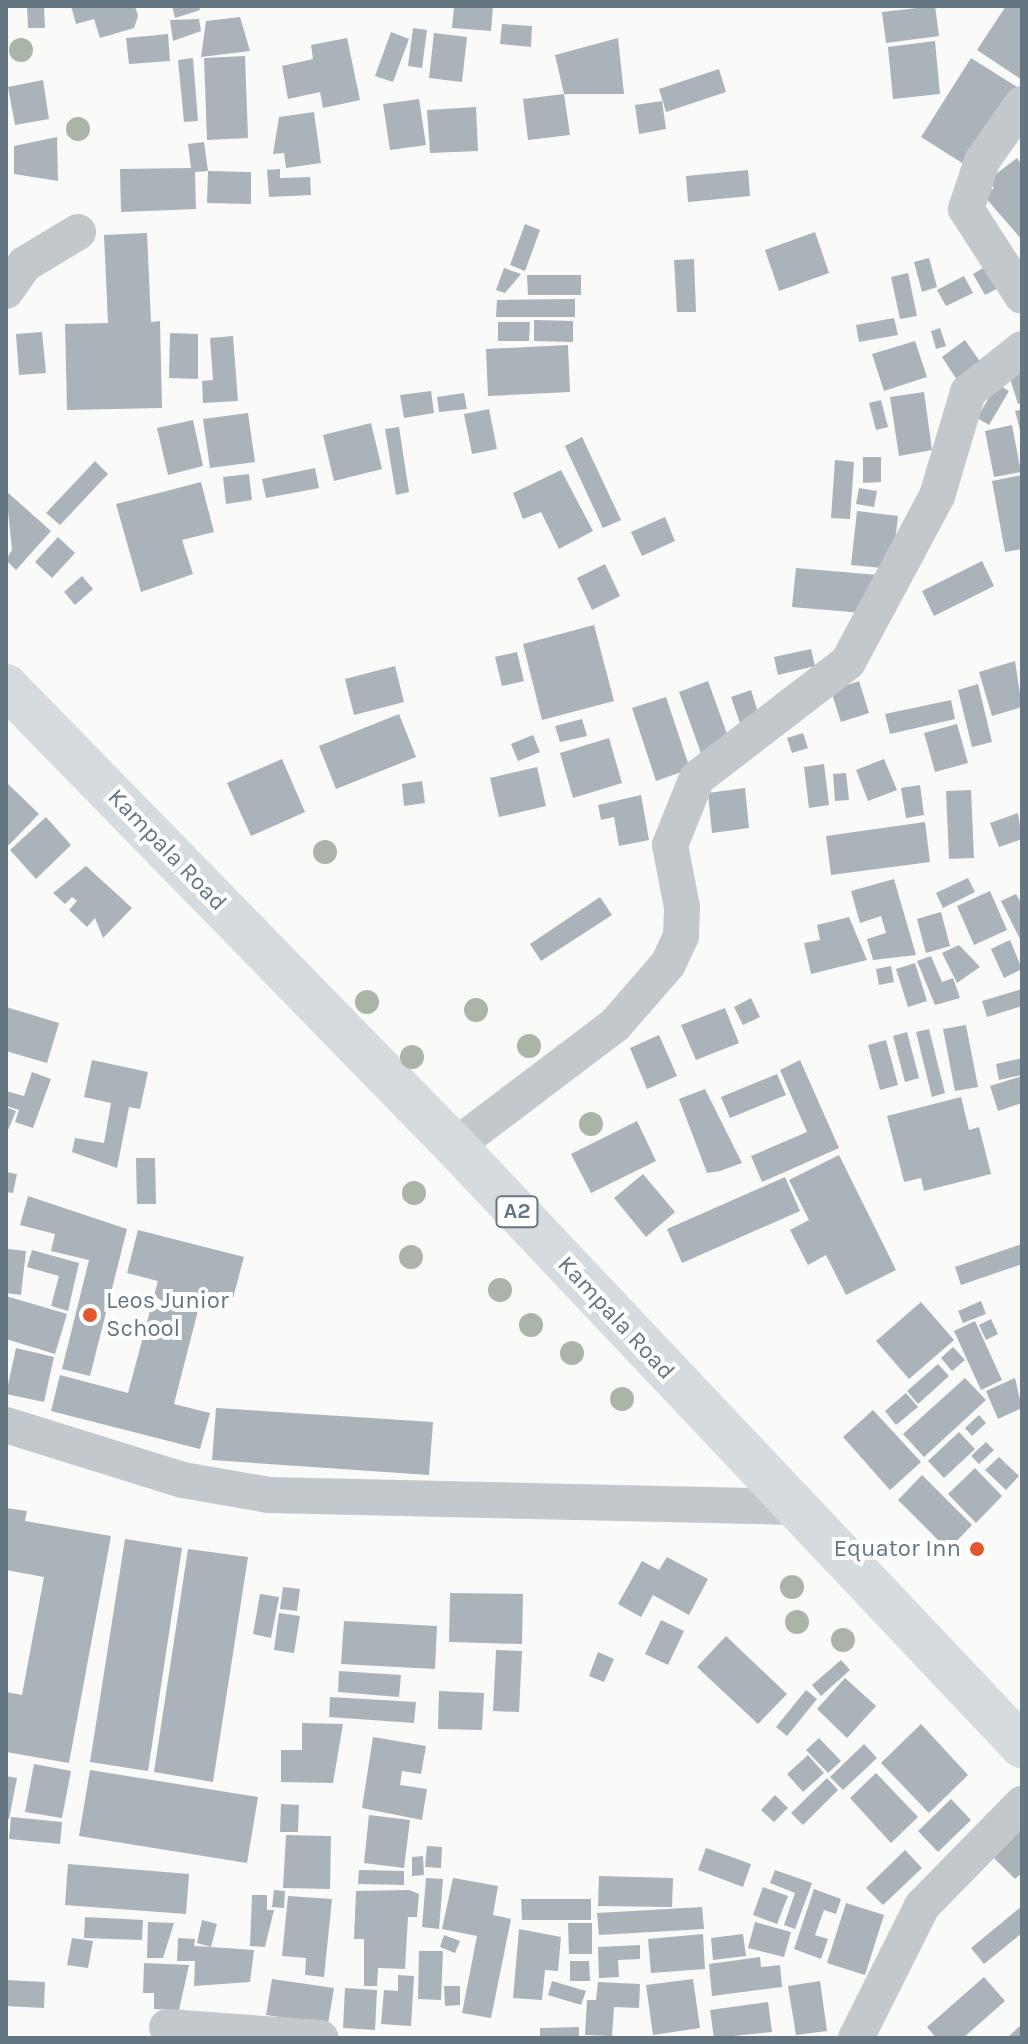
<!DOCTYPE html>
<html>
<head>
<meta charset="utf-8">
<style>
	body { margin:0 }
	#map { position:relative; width:1028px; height:2044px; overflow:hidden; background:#fafaf8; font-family:Karla,sans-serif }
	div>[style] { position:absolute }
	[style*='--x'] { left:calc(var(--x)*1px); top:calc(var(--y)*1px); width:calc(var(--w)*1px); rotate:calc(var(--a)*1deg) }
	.building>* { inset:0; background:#aab3b9 }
	.minor>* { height:36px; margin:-18px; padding:0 18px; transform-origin:18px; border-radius:18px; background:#c3c8cc }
	.primary>* { height:44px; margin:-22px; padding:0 22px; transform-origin:22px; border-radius:22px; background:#d6dbdf }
	.trees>* { width:24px; height:24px; margin:-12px; border-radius:50%; background:#aab4a7 }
	.dots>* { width:22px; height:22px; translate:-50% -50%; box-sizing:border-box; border:4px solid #fff; border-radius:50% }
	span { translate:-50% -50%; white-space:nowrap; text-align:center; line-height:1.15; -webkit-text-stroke:8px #fff; paint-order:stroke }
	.shield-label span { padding:2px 6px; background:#fff; border:2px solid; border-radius:6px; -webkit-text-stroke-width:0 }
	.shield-label { font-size:22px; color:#657683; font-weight:700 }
	.street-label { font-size:24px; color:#657683 }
	.poi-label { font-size:24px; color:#657683 }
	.left { translate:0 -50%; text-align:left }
	.right { translate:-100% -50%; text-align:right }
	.frame { position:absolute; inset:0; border:8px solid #657683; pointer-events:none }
</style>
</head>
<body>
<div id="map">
	<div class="building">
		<i style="clip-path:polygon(27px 6px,44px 6px,45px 28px,28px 28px)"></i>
		<i style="clip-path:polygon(71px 6px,135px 6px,138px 16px,134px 28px,100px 38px,94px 19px,76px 24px)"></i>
		<i style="clip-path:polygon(172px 6px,199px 6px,200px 10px,175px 18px)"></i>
		<i style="clip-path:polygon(454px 6px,493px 6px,491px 31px,452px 28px)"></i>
		<i style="clip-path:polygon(935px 6px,939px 36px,886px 43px,882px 12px)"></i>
		<i style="clip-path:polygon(1006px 6px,1022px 6px,1022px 80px,977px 50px)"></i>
		<i style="clip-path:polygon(240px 17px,250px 51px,201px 57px,206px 21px)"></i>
		<i style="clip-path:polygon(199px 19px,201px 31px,173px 41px,170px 20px)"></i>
		<i style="clip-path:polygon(502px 24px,532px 26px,531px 47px,500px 44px)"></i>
		<i style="clip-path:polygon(413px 28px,427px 30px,422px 68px,408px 66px)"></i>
		<i style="clip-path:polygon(391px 32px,409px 39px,393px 82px,375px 76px)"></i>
		<i style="clip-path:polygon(434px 33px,467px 37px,462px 82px,429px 78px)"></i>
		<i style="clip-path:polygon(168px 34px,170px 61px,129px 64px,126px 38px)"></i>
		<i style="clip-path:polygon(347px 38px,360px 100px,323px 108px,320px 92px,288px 99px,282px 66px,313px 59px,311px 45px)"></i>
		<i style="clip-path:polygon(618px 38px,624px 94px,564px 94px,555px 55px)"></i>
		<i style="clip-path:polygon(935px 41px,940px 94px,893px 99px,888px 47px)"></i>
		<i style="clip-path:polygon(245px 56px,248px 138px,207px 140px,204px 58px)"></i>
		<i style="clip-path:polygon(193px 58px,198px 121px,184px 122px,178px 60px)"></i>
		<i style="clip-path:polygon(971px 58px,1017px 87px,967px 166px,921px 137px)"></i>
		<i style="clip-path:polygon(719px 69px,726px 92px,666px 112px,659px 89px)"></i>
		<i style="clip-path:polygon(43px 80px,49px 119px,15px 125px,8px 87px)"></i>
		<i style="clip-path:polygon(564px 94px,570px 135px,528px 140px,523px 99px)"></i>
		<i style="clip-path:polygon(419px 99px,426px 145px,390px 150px,383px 104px)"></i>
		<i style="clip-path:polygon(662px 101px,666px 129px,639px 134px,635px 105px)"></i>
		<i style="clip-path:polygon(476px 107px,478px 151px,430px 153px,427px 110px)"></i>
		<i style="clip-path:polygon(314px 112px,321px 163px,286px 168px,284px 153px,273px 154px,279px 117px)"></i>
		<i style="clip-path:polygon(57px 137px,58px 181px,14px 174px,14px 146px)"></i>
		<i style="clip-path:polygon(204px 142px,208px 171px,251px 172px,251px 204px,207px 203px,208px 171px,195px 172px,196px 209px,121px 212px,120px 169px,191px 168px,188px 144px)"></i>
		<i style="clip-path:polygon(1017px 158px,1022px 165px,1022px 240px,984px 196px,994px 188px,988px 180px)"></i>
		<i style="clip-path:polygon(280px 169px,280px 178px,310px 177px,311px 195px,269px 197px,267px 170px)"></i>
		<i style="clip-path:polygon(748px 170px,750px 196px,688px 202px,686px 176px)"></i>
		<i style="clip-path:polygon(525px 224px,540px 230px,525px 271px,510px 265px)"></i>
		<i style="clip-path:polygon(815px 232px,829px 273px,779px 291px,765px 250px)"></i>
		<i style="clip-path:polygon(147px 233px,151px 322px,160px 321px,162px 408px,67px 410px,65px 324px,108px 323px,104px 235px)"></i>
		<i style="clip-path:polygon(929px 258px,937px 287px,922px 292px,914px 262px)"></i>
		<i style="clip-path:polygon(694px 259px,696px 312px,677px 312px,674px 260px)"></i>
		<i style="clip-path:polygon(988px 265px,1000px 287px,985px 295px,973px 274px)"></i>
		<i style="clip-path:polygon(504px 268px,521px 274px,505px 293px,496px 290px)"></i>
		<i style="clip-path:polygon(908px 273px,917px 316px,900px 319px,891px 277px)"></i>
		<i style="clip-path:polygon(527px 275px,581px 275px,581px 295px,528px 295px)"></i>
		<i style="clip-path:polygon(964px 276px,973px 293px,946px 306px,937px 290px)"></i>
		<i style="clip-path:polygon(575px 299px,575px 317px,496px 317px,497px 300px)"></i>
		<i style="clip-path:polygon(894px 318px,898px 335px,859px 342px,856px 325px)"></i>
		<i style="clip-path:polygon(534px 320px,573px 321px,573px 342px,534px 341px)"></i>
		<i style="clip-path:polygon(498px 322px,530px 322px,529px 341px,498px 341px)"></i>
		<i style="clip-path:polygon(940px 328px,946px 346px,936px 349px,931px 331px)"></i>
		<i style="clip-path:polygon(42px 332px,46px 373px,19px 375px,16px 334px)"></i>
		<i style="clip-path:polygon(170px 333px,198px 334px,198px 379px,169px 378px)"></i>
		<i style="clip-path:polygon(233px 336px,238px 401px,203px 403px,202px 381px,213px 380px,210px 338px)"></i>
		<i style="clip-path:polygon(965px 340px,985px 369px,961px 386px,942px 357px)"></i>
		<i style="clip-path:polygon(915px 341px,927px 377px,884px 391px,872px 354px)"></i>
		<i style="clip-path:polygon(568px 345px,570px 392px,488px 396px,486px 349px)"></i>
		<i style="clip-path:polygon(1022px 364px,1022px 403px,1018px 404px,1007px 369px)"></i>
		<i style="clip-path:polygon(997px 384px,1009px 391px,989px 425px,977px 418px)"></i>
		<i style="clip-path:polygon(431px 391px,434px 413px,404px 418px,400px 395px)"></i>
		<i style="clip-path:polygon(924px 392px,932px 450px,899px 456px,890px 397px)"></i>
		<i style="clip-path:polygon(464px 393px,467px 409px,439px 412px,437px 397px)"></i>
		<i style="clip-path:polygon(881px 400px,888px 427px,876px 430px,869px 403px)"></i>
		<i style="clip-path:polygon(489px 409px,497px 449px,472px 454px,464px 414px)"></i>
		<i style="clip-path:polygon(1022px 409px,1022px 434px,1021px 434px,1015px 411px)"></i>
		<i style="clip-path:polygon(248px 413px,255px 462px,210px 468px,203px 419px)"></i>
		<i style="clip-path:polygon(193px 420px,203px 466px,168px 475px,157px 428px)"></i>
		<i style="clip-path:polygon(371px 423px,382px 469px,334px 481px,323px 435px)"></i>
		<i style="clip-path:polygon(1012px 425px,1021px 472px,994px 477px,985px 431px)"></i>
		<i style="clip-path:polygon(399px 427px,409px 492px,396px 495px,385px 429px)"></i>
		<i style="clip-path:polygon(582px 437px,621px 520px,603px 528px,565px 446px)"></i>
		<i style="clip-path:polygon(863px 457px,881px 457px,881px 482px,863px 483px)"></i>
		<i style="clip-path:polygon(835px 460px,854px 462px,850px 519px,831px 518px)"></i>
		<i style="clip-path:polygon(95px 461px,108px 474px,60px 525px,46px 513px)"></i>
		<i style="clip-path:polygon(315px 468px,319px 488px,266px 498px,262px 479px)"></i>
		<i style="clip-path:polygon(561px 470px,593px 531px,559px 549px,541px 512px,523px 519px,513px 493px)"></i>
		<i style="clip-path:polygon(249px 474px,252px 500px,226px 504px,223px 477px)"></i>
		<i style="clip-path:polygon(1022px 475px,1022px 549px,1005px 552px,992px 481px)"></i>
		<i style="clip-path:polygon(201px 482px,214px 532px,182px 540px,193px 574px,141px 592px,116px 504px)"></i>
		<i style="clip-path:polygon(859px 488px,877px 491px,874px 507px,856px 504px)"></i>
		<i style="clip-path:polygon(6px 491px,51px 531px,16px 570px,6px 560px,12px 550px)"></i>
		<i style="clip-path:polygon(857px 511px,898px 516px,892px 569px,851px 565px)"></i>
		<i style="clip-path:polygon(665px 517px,675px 541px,642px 556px,631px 532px)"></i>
		<i style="clip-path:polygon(58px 537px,75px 553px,52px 578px,35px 562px)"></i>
		<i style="clip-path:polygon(982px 561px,994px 586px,934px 616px,922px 591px)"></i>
		<i style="clip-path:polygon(605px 564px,620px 596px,592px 610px,577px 578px)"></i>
		<i style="clip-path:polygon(796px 568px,878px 575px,874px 614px,792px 607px)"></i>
		<i style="clip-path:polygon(82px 576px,93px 589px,75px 605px,64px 592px)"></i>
		<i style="clip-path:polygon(594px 625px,614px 701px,542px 720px,523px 644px)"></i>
		<i style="clip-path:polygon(811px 649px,815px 666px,778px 675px,774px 657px)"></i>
		<i style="clip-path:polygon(517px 652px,524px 681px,502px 686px,495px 657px)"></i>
		<i style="clip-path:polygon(1015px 661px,1022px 707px,992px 716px,979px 672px)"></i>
		<i style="clip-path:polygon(395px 666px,404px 702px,354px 715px,345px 679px)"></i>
		<i style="clip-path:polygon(708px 681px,731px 745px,702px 756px,679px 692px)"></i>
		<i style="clip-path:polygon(859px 681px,869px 713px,841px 722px,831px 691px)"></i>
		<i style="clip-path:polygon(978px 684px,992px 742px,972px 747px,958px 690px)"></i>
		<i style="clip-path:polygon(751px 690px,761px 722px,742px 729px,731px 697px)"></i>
		<i style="clip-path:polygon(666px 697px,690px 769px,656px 781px,632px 708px)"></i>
		<i style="clip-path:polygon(951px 700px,955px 719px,890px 734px,885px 714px)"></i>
		<i style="clip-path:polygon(399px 714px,416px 757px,336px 789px,319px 746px)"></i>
		<i style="clip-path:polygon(582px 719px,587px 736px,560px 742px,555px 726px)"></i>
		<i style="clip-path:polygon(957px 724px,968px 763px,935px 772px,924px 733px)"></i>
		<i style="clip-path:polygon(803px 733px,808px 748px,792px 753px,787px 738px)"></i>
		<i style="clip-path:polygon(533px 735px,540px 752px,518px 761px,511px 744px)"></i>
		<i style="clip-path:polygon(609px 738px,622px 783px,573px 798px,560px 753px)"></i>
		<i style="clip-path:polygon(282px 759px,305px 812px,251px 836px,227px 783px)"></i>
		<i style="clip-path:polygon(884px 759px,897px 790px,868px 801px,856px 770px)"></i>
		<i style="clip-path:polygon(824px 764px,829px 805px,809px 808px,804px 767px)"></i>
		<i style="clip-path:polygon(537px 767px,546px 806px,499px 817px,490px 778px)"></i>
		<i style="clip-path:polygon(846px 773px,849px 800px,835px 801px,833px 774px)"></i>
		<i style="clip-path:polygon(422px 781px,425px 803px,404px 806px,402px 784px)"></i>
		<i style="clip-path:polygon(6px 782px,39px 814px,6px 848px)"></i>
		<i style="clip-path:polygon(920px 785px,924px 815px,906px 818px,901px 788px)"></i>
		<i style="clip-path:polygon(745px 788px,749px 828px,712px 833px,708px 793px)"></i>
		<i style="clip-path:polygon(971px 790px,974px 858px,949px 859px,946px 791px)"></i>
		<i style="clip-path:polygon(641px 795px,649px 840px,619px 846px,614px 817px,601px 820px,598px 805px)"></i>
		<i style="clip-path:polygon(1018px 813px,1022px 839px,999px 847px,990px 823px)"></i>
		<i style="clip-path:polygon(46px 817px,71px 845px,36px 879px,10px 850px)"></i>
		<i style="clip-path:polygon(925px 822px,930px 862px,831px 875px,826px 836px)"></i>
		<i style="clip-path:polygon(86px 866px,132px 908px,103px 938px,95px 918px,87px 927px,69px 910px,77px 901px,72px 897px,65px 904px,53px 893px)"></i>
		<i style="clip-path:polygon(968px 878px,975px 892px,943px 908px,936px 893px)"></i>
		<i style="clip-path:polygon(894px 879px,916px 955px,873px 960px,867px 939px,886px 933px,881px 916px,860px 923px,851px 891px)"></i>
		<i style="clip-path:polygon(990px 891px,1007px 930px,974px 945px,957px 906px)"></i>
		<i style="clip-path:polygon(1016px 894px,1022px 905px,1022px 943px,1001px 901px)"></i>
		<i style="clip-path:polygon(600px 897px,612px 915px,541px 961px,530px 944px)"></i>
		<i style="clip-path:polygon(941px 912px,950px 946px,926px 953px,917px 919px)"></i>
		<i style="clip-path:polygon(849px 917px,867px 960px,811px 974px,804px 943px,820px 940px,817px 925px)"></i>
		<i style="clip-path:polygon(1010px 940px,1022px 969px,1004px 978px,991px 949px)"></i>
		<i style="clip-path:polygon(959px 945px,980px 967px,957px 983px,942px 953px)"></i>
		<i style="clip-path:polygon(931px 956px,942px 982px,953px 978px,960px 998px,935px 1005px,917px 961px)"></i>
		<i style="clip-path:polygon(915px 963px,927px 1001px,908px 1007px,896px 969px)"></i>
		<i style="clip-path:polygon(891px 966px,894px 982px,879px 985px,876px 969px)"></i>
		<i style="clip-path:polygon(1022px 989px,1022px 1006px,987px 1017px,982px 1001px)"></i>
		<i style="clip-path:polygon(751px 998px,760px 1017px,743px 1025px,734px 1007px)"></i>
		<i style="clip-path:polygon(6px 1007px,59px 1023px,47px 1063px,6px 1051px)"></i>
		<i style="clip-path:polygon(725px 1008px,739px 1043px,696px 1060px,681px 1025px)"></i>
		<i style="clip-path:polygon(966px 1025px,978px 1087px,955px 1091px,943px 1029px)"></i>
		<i style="clip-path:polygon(929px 1029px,945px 1093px,932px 1097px,916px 1032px)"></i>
		<i style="clip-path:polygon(907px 1032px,919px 1078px,905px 1082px,893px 1036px)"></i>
		<i style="clip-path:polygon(659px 1035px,677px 1076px,647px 1089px,630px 1048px)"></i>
		<i style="clip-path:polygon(886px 1040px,898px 1085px,880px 1090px,868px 1045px)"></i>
		<i style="clip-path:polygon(1022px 1058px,1022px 1075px,999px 1080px,996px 1064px)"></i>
		<i style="clip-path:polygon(92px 1060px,148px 1072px,140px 1109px,129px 1107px,117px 1168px,72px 1152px,75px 1138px,104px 1143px,111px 1103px,84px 1097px)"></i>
		<i style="clip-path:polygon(800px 1060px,839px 1148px,762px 1182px,751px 1156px,807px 1132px,780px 1070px)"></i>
		<i style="clip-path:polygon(32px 1072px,51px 1079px,33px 1128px,15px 1122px,19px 1110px,6px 1106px,6px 1091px,24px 1096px)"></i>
		<i style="clip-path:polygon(777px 1074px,786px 1095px,730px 1118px,721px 1097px)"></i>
		<i style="clip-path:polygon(1022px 1076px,1022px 1103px,998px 1111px,990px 1086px)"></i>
		<i style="clip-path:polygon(705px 1089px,742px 1163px,720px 1171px,707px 1173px,679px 1099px)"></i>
		<i style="clip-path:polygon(961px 1097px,969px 1130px,979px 1127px,991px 1174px,924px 1191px,921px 1178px,904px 1182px,887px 1116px)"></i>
		<i style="clip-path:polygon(6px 1107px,16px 1111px,6px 1135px)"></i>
		<i style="clip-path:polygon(637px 1121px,656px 1161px,591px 1193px,571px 1154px)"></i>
		<i style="clip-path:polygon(839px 1155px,896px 1270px,846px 1295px,826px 1255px,808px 1265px,790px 1230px,809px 1220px,789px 1180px)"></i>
		<i style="clip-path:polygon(136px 1158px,155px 1158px,156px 1204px,137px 1204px)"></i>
		<i style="clip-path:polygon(6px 1172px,17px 1174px,13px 1193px,6px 1192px)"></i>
		<i style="clip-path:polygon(643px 1174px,675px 1212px,646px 1237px,614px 1198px)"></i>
		<i style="clip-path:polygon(785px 1177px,800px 1211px,682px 1263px,667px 1229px)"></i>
		<i style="clip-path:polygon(28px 1196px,127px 1229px,90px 1376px,62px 1369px,89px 1260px,51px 1251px,55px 1234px,20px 1225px)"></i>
		<i style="clip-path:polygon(138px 1230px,244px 1257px,233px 1298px,203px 1291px,174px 1404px,210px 1413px,200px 1449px,51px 1411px,60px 1375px,128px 1393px,158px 1281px,127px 1273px)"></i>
		<i style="clip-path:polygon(1022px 1244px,1022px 1264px,961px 1285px,955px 1267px)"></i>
		<i style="clip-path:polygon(8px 1249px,26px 1251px,21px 1295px,6px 1293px)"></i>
		<i style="clip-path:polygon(32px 1250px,79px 1263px,68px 1311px,51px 1306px,59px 1276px,27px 1267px)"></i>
		<i style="clip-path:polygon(6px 1296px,67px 1314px,55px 1354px,6px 1339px)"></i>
		<i style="clip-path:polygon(981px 1301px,986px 1314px,963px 1323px,958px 1311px)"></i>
		<i style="clip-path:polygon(921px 1302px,954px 1340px,909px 1379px,876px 1341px)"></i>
		<i style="clip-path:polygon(991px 1319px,998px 1334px,986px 1340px,979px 1325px)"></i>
		<i style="clip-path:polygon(975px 1321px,1002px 1380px,981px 1390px,954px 1331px)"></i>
		<i style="clip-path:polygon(953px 1347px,965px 1360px,952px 1371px,941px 1358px)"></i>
		<i style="clip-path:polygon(16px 1348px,54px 1357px,44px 1402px,6px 1394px)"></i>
		<i style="clip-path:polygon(938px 1364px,949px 1376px,918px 1404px,907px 1391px)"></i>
		<i style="clip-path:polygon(965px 1378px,986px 1400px,924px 1457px,903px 1434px)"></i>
		<i style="clip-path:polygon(1015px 1378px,1022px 1408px,998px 1419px,986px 1391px)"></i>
		<i style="clip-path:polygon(906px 1393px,918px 1407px,896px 1425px,885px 1411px)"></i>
		<i style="clip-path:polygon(216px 1408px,433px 1422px,429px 1475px,212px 1460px)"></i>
		<i style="clip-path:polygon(873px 1410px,921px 1462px,890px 1490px,843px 1437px)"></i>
		<i style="clip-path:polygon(979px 1415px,986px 1423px,972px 1436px,965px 1428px)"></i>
		<i style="clip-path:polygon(959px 1432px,975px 1449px,944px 1478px,928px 1461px)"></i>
		<i style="clip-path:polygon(986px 1442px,994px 1450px,979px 1464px,971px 1456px)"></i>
		<i style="clip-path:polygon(999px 1457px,1019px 1476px,1006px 1490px,985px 1470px)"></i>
		<i style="clip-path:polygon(975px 1468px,1002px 1496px,976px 1523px,948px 1494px)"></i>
		<i style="clip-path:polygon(922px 1475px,972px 1525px,948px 1550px,898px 1500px)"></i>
		<i style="clip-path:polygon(6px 1508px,27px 1511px,25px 1521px,111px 1536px,69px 1763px,6px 1752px,6px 1692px,22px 1695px,44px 1577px,6px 1570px)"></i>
		<i style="clip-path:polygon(125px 1539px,182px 1548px,148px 1771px,90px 1762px)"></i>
		<i style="clip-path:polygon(188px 1549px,248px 1557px,213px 1782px,154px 1772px)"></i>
		<i style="clip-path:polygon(667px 1557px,708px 1579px,689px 1615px,653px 1595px,641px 1617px,618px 1604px,642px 1561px,659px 1570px)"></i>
		<i style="clip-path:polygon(283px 1587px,300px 1589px,297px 1611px,280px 1609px)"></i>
		<i style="clip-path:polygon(450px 1593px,523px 1594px,522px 1644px,449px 1642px)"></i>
		<i style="clip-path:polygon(260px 1594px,279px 1597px,271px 1638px,253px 1634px)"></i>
		<i style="clip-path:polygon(279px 1613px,300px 1616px,294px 1653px,274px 1650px)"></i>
		<i style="clip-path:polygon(661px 1620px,684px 1631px,668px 1665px,645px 1654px)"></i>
		<i style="clip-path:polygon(344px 1621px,437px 1626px,435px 1669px,341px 1664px)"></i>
		<i style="clip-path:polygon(726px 1636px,787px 1694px,758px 1724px,697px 1667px)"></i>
		<i style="clip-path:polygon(496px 1650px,522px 1651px,519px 1712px,493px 1711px)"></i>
		<i style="clip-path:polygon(598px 1652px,614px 1659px,604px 1682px,589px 1676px)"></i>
		<i style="clip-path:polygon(841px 1660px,850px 1670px,821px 1696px,812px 1685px)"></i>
		<i style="clip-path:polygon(339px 1671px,401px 1675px,399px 1697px,338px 1692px)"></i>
		<i style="clip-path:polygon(845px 1678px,876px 1706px,847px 1738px,817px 1709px)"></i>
		<i style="clip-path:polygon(806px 1690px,817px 1699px,787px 1736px,776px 1727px)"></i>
		<i style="clip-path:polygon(439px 1691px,484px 1693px,482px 1730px,438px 1729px)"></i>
		<i style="clip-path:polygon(330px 1697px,416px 1702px,414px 1723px,329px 1717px)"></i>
		<i style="clip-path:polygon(302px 1723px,343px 1724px,333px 1783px,281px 1782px,281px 1750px,302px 1750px)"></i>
		<i style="clip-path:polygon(921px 1724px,968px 1775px,929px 1813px,881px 1763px)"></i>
		<i style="clip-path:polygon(373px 1737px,426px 1746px,421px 1774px,402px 1771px,400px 1785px,427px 1789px,422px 1820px,362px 1808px)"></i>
		<i style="clip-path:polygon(819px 1738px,841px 1761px,828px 1773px,806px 1750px)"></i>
		<i style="clip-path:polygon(864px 1744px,877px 1758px,843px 1790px,830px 1777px)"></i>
		<i style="clip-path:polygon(808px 1755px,824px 1773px,803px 1792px,787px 1774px)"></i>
		<i style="clip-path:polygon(34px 1764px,71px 1771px,62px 1818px,25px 1812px)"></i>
		<i style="clip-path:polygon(90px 1770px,258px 1797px,247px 1863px,79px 1836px)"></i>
		<i style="clip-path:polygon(876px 1773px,918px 1817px,891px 1843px,850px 1798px)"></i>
		<i style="clip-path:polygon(6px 1776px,17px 1778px,9px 1819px,6px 1819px)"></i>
		<i style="clip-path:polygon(827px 1778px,838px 1790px,803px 1825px,791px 1813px)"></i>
		<i style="clip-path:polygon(775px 1795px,788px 1808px,774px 1822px,761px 1810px)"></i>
		<i style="clip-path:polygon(951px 1799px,971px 1820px,938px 1852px,918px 1831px)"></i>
		<i style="clip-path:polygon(281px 1804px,299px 1805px,298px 1832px,280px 1832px)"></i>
		<i style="clip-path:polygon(369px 1815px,410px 1820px,404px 1868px,364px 1863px)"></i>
		<i style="clip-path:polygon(11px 1817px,62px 1822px,60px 1844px,9px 1839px)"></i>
		<i style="clip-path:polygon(1022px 1824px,1022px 1873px,1015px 1879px,988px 1852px)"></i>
		<i style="clip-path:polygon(286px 1835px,331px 1836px,330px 1889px,283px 1888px)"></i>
		<i style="clip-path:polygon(427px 1846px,442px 1847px,441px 1868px,425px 1867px)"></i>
		<i style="clip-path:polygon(706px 1848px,751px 1864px,743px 1887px,698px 1870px)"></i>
		<i style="clip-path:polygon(905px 1850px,922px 1868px,883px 1905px,866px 1888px)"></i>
		<i style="clip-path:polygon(423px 1856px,424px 1875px,412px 1876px,412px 1857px)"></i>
		<i style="clip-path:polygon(68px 1864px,189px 1874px,186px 1914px,65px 1905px)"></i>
		<i style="clip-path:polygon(359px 1870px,404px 1871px,404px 1885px,358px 1884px)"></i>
		<i style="clip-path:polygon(775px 1870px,812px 1883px,795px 1929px,784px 1925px,795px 1893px,770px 1883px)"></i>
		<i style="clip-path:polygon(599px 1876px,673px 1878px,672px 1907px,598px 1906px)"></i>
		<i style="clip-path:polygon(426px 1878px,443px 1879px,439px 1929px,422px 1927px)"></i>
		<i style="clip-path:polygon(453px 1878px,498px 1886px,493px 1915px,511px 1919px,491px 2018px,462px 2013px,477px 1936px,442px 1929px)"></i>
		<i style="clip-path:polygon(763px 1887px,788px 1896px,777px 1924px,753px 1915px)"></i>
		<i style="clip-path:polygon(814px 1889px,841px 1899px,836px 1914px,824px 1910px,815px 1935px,828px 1939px,821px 1959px,794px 1949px)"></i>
		<i style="clip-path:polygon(274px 1890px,285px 1891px,284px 1908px,272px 1907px)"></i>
		<i style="clip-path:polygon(409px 1890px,419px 1894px,417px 1917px,408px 1917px,405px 1969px,378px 1968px,377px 1986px,364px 1986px,364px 1939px,354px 1939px,356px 1891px)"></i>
		<i style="clip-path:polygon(252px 1895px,267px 1895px,267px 1910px,274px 1910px,265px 1947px,250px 1946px)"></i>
		<i style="clip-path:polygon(288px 1896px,332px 1899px,324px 1977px,305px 1975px,306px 1958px,282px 1956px)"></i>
		<i style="clip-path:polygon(521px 1899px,591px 1899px,591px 1920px,522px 1920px)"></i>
		<i style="clip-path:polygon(846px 1903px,884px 1915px,865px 1975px,827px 1963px)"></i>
		<i style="clip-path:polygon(1022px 1906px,1022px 1933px,984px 1964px,971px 1948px)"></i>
		<i style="clip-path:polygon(702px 1907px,704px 1929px,599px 1935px,597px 1913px)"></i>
		<i style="clip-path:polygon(85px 1917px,143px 1920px,142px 1940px,84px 1938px)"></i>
		<i style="clip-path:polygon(202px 1920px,217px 1924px,211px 1947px,254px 1950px,250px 1982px,194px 1986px,195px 1961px,177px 1961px,178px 1938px,195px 1939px,194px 1946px,211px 1947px,197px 1943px)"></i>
		<i style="clip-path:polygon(148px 1922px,174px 1923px,163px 1958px,147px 1958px)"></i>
		<i style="clip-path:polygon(755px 1922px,791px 1932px,784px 1957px,748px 1948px)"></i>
		<i style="clip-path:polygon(568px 1923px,592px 1923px,592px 1954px,569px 1954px)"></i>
		<i style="clip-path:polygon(519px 1929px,561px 1937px,558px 1971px,545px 1970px,542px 2000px,513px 1998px)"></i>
		<i style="clip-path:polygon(703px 1934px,705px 1969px,651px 1973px,648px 1939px)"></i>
		<i style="clip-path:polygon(743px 1934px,746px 1956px,713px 1960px,711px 1938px)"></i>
		<i style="clip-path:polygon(444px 1935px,460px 1941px,455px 1953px,440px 1947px)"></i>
		<i style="clip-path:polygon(72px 1938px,93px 1941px,88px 1968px,67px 1965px)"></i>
		<i style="clip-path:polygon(640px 1945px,640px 1959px,618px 1960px,619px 1977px,599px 1978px,598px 1947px)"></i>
		<i style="clip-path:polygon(419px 1951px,443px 1951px,441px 2000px,418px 1999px)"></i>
		<i style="clip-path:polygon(760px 1957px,761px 1967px,780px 1965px,782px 1987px,712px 1996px,709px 1964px)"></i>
		<i style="clip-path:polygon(570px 1961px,589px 1961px,590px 1981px,570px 1981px)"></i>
		<i style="clip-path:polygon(144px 1963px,189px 1965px,179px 2010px,154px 2009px,154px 1993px,143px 1993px)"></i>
		<i style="clip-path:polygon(398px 1975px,414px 1976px,411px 2026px,381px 2024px,384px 1990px,398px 1991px)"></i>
		<i style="clip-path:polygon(984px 1977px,1005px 2001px,963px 2038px,936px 2038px,927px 2027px)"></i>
		<i style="clip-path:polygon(272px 1979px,334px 1988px,328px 2024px,266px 2015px)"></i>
		<i style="clip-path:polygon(693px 1979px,700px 2028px,653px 2035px,646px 1985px)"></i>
		<i style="clip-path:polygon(6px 1980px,45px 1982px,44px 2008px,6px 2006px)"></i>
		<i style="clip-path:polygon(552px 1981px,586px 1991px,581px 2005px,548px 1995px)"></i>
		<i style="clip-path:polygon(820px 1981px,827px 2031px,796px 2035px,788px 1986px)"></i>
		<i style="clip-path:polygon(598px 1982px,640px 1984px,639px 2008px,614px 2007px,612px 2036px,585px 2035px,587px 2000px,596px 2000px)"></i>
		<i style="clip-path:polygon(444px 1986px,460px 1986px,460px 2005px,445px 2006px)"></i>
		<i style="clip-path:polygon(345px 1988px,377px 1990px,375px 2030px,343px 2028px)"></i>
		<i style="clip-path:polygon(768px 2002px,772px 2032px,714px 2038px,710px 2010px)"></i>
		<i style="clip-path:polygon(1022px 2024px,1022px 2038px,1007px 2038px)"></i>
		<i style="clip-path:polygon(579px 2027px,579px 2038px,540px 2038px,540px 2028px)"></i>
	</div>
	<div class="minor">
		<i style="--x:1022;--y:104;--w:70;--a:125.1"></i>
		<i style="--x:982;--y:161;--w:51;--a:108.4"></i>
		<i style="--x:966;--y:209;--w:103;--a:57.2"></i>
		<i style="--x:6;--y:291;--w:33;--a:-55"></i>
		<i style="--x:25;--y:264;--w:62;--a:-31.1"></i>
		<i style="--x:455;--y:1146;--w:201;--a:-37.1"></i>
		<i style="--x:615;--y:1025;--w:81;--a:-49"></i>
		<i style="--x:668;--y:964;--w:31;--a:-65"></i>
		<i style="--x:681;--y:936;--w:29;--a:-88"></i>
		<i style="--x:682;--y:907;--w:63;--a:-101"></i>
		<i style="--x:670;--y:845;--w:72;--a:-68.1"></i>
		<i style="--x:697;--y:778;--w:190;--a:-37.5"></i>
		<i style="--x:848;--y:662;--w:188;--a:-61.8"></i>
		<i style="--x:937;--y:496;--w:109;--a:-73.4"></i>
		<i style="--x:968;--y:392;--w:69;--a:-38.5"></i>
		<i style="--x:6;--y:1425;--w:185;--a:17.3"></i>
		<i style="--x:183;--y:1480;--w:87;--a:9.9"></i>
		<i style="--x:269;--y:1495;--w:523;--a:1.31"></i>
		<i style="--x:167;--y:2027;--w:154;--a:4.1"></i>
		<i style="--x:856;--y:2038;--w:148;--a:-63.4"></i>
		<i style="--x:922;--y:1906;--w:143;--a:-45.6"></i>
	</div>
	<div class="primary">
		<i style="--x:6;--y:686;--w:643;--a:45.69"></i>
		<i style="--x:455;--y:1146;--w:826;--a:46.62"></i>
	</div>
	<div class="trees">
		<i style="left:21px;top:50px"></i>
		<i style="left:78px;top:129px"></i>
		<i style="left:325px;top:852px"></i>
		<i style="left:367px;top:1002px"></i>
		<i style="left:476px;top:1010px"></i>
		<i style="left:529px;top:1046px"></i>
		<i style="left:412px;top:1057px"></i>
		<i style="left:591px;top:1124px"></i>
		<i style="left:414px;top:1193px"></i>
		<i style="left:411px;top:1257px"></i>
		<i style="left:500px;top:1290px"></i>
		<i style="left:531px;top:1325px"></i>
		<i style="left:572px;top:1353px"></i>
		<i style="left:622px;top:1399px"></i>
		<i style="left:792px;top:1587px"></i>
		<i style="left:797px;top:1622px"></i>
		<i style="left:843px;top:1640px"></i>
	</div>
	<div class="dots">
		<i style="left:90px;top:1315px;background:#e4572e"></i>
		<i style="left:977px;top:1549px;background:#e4572e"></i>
	</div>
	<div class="shield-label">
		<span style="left:517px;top:1212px">A2</span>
	</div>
	<div class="street-label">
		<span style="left:167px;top:850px;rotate:46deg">Kampala Road</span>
		<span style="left:616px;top:1318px;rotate:47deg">Kampala Road</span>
	</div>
	<div class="poi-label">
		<span class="left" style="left:106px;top:1315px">Leos Junior<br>School</span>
		<span class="right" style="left:961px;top:1549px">Equator Inn</span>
	</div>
	<div class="frame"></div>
</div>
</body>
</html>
